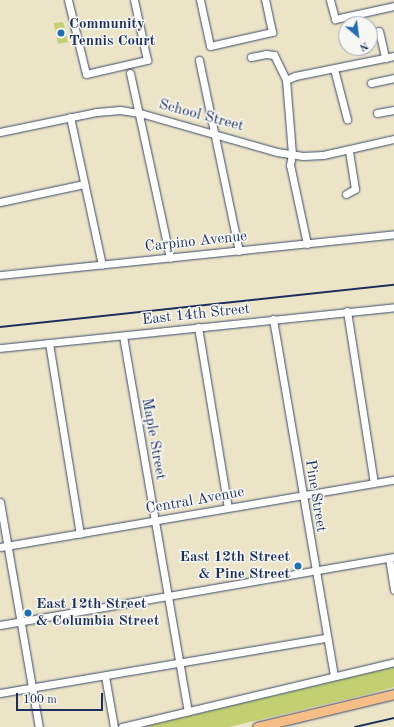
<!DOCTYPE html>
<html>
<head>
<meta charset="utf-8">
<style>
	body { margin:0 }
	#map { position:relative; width:394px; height:727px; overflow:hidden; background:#ece4c6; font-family:"Old Standard TT",serif }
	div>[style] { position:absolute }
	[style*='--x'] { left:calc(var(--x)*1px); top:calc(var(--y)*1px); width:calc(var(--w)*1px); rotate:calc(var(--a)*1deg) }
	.green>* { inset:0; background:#c2d072 }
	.roads { filter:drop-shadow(0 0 1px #3a4a6e) drop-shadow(0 0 1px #3a4a6e) }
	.minor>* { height:7px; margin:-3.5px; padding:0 3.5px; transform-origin:3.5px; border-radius:3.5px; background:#fff }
	.major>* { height:9px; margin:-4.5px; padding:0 4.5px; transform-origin:4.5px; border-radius:4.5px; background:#f6be87 }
	.rail>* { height:1.5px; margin:-0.75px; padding:0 0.75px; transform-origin:0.75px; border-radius:0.75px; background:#1b2f5e }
	.dots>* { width:11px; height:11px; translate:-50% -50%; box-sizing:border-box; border:2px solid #f6f6f2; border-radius:50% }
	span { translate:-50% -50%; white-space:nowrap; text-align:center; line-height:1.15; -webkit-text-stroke:3px #f6f6f2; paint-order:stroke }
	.poi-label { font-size:15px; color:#1b2f5e; font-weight:700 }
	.left { translate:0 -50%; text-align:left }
	.right { translate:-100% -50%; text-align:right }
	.street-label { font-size:15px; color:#1b2f5e }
	.north { position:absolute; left:338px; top:16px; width:40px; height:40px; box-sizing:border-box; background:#f6f6f2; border:1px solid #9ea6b7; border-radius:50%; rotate:151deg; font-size:11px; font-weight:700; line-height:16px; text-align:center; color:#1b2f5e }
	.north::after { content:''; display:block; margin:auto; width:14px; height:18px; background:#1f6fb2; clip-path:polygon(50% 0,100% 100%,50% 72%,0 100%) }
	.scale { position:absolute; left:16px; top:693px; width:87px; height:18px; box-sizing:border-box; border:2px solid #1b2f5e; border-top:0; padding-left:5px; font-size:12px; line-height:14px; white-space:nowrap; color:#1b2f5e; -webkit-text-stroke:3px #f6f6f2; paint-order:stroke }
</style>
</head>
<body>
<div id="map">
	<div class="green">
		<i style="clip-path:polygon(63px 22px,68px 42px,58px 44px,54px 23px)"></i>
		<i style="clip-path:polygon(394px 667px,394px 687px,364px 695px,229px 727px,143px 727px)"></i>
	</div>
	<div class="roads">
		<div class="minor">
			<i style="--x:68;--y:0;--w:76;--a:76.3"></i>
			<i style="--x:86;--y:74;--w:63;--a:-12.9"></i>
			<i style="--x:147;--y:60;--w:61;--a:-102.2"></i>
			<i style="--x:200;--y:0;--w:47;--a:77.7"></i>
			<i style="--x:210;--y:46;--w:64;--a:-12.7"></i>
			<i style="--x:272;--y:32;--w:33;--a:-102"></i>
			<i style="--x:330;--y:0;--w:20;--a:75"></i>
			<i style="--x:335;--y:19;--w:60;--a:-12.4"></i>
			<i style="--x:379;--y:31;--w:28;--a:77"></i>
			<i style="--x:251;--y:57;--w:15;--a:-11"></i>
			<i style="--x:266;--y:54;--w:8;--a:7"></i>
			<i style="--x:274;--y:55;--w:28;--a:64"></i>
			<i style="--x:199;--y:60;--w:195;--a:78.2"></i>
			<i style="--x:334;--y:69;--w:52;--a:75.4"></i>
			<i style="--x:130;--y:73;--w:189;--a:77.8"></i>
			<i style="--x:371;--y:83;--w:24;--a:-12"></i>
			<i style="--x:377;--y:113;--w:17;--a:-10"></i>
			<i style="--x:70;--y:117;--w:151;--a:77.8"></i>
			<i style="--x:0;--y:132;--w:99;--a:-11.7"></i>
			<i style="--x:97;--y:112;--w:23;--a:-5"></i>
			<i style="--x:120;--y:110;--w:20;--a:9"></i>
			<i style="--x:140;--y:113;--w:142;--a:15.9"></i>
			<i style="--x:277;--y:152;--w:26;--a:9"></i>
			<i style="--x:303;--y:156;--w:20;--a:-3"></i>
			<i style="--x:323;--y:155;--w:73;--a:-12.7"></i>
			<i style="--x:346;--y:194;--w:10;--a:-29"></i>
			<i style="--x:355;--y:189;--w:39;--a:-99"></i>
			<i style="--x:0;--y:202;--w:86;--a:-12.1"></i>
			<i style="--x:307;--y:244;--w:81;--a:-102.1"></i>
			<i style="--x:290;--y:165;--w:11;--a:-80"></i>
			<i style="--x:292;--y:154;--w:74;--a:-94.6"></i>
			<i style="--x:286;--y:80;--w:10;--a:-24"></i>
			<i style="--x:295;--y:76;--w:101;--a:-11.4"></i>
			<i style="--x:0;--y:275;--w:396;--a:-5.9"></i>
			<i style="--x:347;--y:311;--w:174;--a:81.1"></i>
			<i style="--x:273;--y:319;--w:362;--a:80.3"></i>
			<i style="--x:198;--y:327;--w:183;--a:80.6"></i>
			<i style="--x:123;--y:336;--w:381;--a:80.2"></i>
			<i style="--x:49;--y:343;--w:193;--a:80.8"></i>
			<i style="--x:0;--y:348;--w:396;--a:-5.9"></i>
			<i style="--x:0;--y:502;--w:228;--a:80.2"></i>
			<i style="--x:0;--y:547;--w:400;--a:-9.7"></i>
			<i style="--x:389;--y:558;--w:32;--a:81"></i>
			<i style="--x:0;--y:625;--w:400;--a:-9.8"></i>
			<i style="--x:105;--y:676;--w:52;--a:80"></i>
			<i style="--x:0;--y:693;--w:331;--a:-9.6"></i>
			<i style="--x:122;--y:727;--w:280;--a:-13.4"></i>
		</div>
		<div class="major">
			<i style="--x:257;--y:727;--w:141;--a:-13.5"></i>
		</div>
	</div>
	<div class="rail">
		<i style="--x:0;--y:327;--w:396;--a:-6.1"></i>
		<i style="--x:355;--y:727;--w:40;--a:-13"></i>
	</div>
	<div class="dots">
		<i style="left:61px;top:33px;background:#1f6fb2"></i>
		<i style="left:298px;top:566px;background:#1f6fb2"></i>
		<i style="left:28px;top:613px;background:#1f6fb2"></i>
	</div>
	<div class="poi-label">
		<span class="left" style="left:69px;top:33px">Community<br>Tennis Court</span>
		<span class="right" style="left:290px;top:566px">East 12th Street<br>&amp; Pine Street</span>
		<span class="left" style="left:36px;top:613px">East 12th Street<br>&amp; Columbia Street</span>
	</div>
	<div class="street-label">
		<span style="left:201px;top:116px;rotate:15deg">School Street</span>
		<span style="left:196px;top:242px;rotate:-6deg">Carpino Avenue</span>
		<span style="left:196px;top:315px;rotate:-6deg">East 14th Street</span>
		<span style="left:153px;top:439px;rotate:80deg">Maple Street</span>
		<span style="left:315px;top:496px;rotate:81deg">Pine Street</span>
		<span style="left:195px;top:501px;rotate:-10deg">Central Avenue</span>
	</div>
	<div class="north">N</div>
	<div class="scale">100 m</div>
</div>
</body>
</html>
